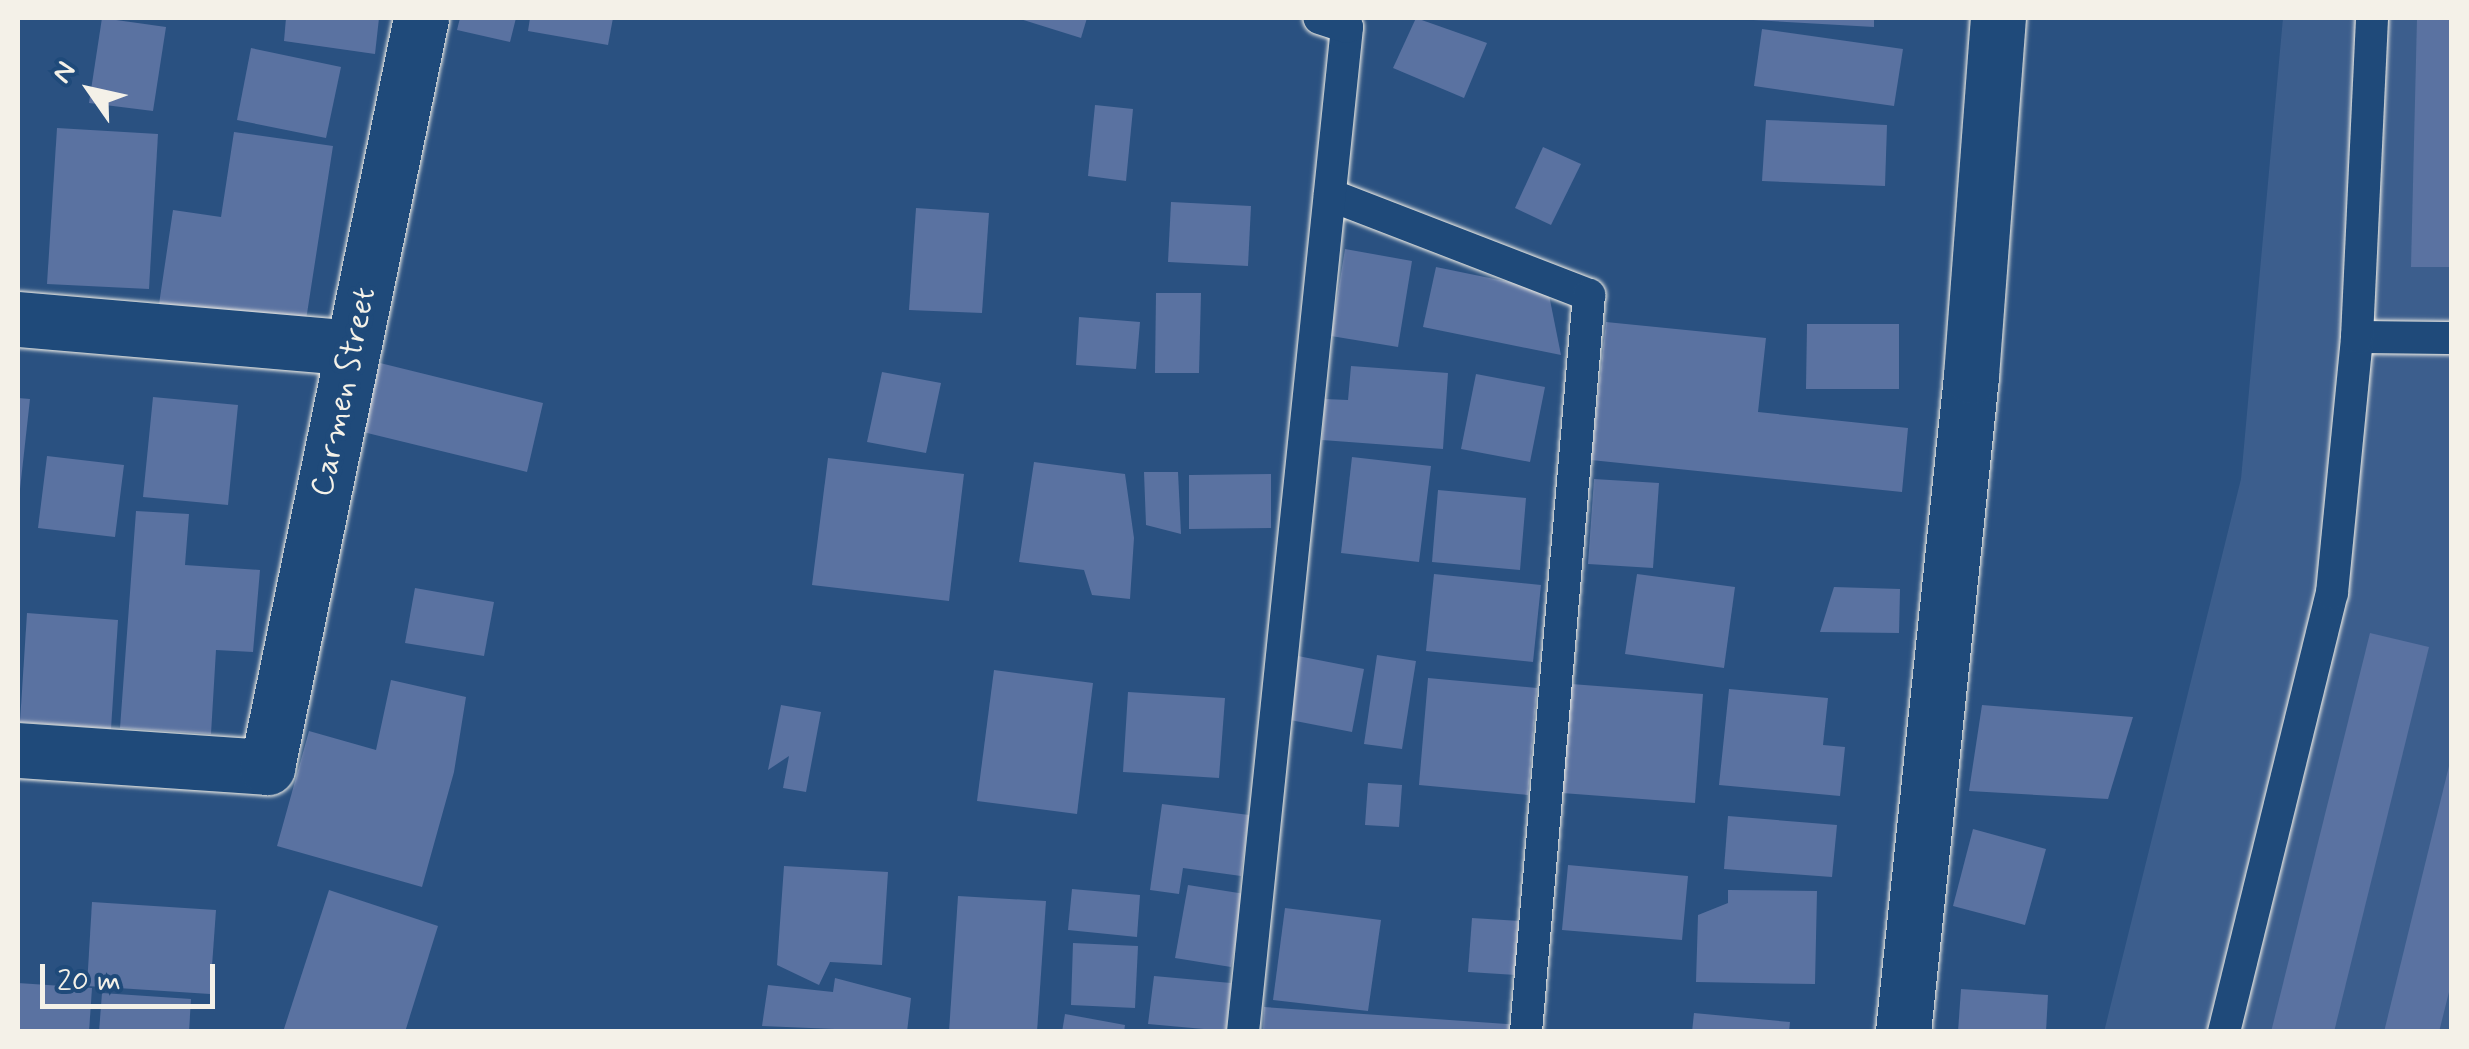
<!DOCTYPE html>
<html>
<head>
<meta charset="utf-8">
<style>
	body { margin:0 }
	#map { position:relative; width:2469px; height:1049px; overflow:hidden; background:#2a5181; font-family:Mynerve,sans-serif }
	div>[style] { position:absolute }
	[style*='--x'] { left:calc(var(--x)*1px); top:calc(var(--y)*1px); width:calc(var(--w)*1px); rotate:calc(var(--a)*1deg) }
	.built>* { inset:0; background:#3c5e8d }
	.building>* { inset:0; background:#5a72a1 }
	.roads { filter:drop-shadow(0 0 2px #f4f1e8) drop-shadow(0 0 2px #f4f1e8) }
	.service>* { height:32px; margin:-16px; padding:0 16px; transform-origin:16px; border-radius:16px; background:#1f4a7a }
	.minor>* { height:55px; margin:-27.5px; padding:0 27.5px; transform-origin:27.5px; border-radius:27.5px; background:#1f4a7a }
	span { translate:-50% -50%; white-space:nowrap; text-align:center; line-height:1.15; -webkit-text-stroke:10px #1f4a7a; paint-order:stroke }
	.street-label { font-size:32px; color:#f4f1e8 }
	.frame { position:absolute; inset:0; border:20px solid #f4f1e8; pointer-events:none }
	.north { position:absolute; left:40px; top:40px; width:100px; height:100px; -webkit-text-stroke:8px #1f4a7a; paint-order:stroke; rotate:304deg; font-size:28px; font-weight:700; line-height:40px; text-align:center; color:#f4f1e8 }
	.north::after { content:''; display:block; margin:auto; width:35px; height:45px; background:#f4f1e8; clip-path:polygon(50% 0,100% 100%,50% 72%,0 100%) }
	.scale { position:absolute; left:40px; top:964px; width:175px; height:45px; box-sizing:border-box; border:5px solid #f4f1e8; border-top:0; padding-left:12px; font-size:30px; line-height:35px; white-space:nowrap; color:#f4f1e8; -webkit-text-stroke:8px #1f4a7a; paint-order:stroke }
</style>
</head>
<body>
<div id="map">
	<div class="built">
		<i style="clip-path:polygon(2283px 18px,2451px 18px,2451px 1031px,2104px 1032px,2241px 479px)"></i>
	</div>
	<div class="building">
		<i style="clip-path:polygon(102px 18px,166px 27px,153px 111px,89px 103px)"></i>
		<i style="clip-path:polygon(286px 18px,379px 18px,375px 54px,284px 41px)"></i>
		<i style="clip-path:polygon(460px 18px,516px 18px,510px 42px,457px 30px)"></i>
		<i style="clip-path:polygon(530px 18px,613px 18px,608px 45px,528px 31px)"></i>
		<i style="clip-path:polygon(1017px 18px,1087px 18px,1081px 38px)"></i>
		<i style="clip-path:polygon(1416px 18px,1487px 43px,1464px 98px,1393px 68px)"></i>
		<i style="clip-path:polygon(1717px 18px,1874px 18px,1874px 27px)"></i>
		<i style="clip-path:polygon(2417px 18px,2452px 18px,2452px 267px,2411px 267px)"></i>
		<i style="clip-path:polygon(1762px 29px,1903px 49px,1894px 106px,1754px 86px)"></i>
		<i style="clip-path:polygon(251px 48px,341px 67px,326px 138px,237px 120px)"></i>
		<i style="clip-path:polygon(1095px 105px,1133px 109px,1126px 181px,1088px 176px)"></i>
		<i style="clip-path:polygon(1766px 120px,1887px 125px,1885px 186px,1762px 181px)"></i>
		<i style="clip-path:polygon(57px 128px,158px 134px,149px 289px,47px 284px)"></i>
		<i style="clip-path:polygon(234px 132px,333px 146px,304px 333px,158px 311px,173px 210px,221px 217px)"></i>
		<i style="clip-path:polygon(1543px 147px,1581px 164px,1551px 225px,1515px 208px)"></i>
		<i style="clip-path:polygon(1171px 202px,1251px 206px,1248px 266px,1168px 262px)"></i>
		<i style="clip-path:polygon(916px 208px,989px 213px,982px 313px,909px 310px)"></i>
		<i style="clip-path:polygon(1345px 249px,1412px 261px,1398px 347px,1331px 336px)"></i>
		<i style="clip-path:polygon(1436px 267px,1548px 290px,1561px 355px,1423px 327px)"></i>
		<i style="clip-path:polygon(1156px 293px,1201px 293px,1199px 373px,1155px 373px)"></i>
		<i style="clip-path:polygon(1079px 317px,1140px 322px,1136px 369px,1076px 365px)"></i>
		<i style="clip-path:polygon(1606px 322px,1766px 338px,1758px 412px,1908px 428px,1902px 492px,1591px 460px)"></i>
		<i style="clip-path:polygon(1807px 324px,1899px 324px,1899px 389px,1806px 389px)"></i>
		<i style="clip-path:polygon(380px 363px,543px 403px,527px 472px,363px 432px)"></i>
		<i style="clip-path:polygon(1351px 366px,1448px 373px,1443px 449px,1322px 440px,1325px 399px,1348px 400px)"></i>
		<i style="clip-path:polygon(882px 372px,941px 383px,926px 453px,867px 442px)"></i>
		<i style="clip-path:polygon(1476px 374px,1545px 387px,1530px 462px,1461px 449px)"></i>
		<i style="clip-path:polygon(153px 397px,238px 405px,228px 505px,143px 497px)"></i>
		<i style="clip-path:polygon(18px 398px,30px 399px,20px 489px,18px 489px)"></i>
		<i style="clip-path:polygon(47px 456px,124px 465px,115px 537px,38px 528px)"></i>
		<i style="clip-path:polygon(1352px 457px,1431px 466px,1419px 562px,1341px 553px)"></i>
		<i style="clip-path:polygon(828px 458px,964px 474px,949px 601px,812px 585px)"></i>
		<i style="clip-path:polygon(1034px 462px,1125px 474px,1134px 538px,1130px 599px,1092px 595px,1084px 570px,1019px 562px)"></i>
		<i style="clip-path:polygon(1144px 472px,1178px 472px,1181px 534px,1146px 525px)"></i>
		<i style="clip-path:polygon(1271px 474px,1271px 528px,1189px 529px,1189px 475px)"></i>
		<i style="clip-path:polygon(1594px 479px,1659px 483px,1653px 568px,1588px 564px)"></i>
		<i style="clip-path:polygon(1438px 490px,1526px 498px,1520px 570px,1432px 562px)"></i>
		<i style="clip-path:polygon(136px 511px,189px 514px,185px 565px,260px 570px,253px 652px,216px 650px,211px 734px,120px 728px)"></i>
		<i style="clip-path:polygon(1434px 574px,1541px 585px,1533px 662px,1426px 651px)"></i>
		<i style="clip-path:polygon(1637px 574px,1735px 587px,1724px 668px,1625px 654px)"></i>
		<i style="clip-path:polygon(1834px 587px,1900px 589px,1899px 633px,1820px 632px)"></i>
		<i style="clip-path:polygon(415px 588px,494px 602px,484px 656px,405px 643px)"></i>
		<i style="clip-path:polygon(27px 613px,118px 620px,111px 729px,20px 722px)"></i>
		<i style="clip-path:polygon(2370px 633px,2429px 647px,2334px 1032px,2271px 1032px)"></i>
		<i style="clip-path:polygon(1377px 655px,1416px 661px,1402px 749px,1364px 744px)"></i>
		<i style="clip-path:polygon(1298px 656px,1364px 669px,1352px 732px,1285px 719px)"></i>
		<i style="clip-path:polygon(994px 670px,1093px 683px,1077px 814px,977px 801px)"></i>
		<i style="clip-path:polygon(1428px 678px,1537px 688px,1528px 795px,1419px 785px)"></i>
		<i style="clip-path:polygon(391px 680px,466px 697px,454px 772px,422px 887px,277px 846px,309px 731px,376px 750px)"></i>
		<i style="clip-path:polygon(1571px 684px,1703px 694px,1695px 803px,1562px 793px)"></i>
		<i style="clip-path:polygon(1729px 689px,1828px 698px,1823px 745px,1845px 747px,1840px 796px,1719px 785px)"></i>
		<i style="clip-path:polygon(1128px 692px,1225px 698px,1219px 778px,1123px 772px)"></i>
		<i style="clip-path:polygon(781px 705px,821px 712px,806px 792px,783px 788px,789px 756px,768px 770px)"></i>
		<i style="clip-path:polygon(1982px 705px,2133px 717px,2108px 799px,1969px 791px)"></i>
		<i style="clip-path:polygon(2450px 762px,2452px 980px,2439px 1032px,2384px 1032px)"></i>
		<i style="clip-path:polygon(1368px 783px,1402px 785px,1399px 827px,1365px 825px)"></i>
		<i style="clip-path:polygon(1162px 804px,1249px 815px,1241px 876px,1183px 868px,1179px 894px,1150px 890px)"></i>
		<i style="clip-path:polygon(1728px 816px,1837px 825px,1832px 877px,1724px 869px)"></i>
		<i style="clip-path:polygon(1973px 829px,2046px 849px,2025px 925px,1953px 906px)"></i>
		<i style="clip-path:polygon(1568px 865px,1688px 876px,1682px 940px,1562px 930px)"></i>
		<i style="clip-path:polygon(784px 866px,888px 872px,882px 965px,830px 962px,819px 985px,777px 965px)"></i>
		<i style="clip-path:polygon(1188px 885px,1245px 894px,1231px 967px,1175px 958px)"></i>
		<i style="clip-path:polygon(1072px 889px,1140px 895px,1137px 937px,1068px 930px)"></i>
		<i style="clip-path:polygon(329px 890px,438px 926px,405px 1032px,283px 1032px)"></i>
		<i style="clip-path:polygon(1728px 890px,1817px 891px,1815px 984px,1696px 982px,1698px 915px,1728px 903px)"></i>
		<i style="clip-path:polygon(958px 896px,1046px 901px,1037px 1032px,949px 1032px)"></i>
		<i style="clip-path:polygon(92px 902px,216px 910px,210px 994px,87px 986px)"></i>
		<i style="clip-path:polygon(1285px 908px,1381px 920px,1368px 1011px,1273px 1000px)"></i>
		<i style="clip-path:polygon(1472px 918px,1520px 921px,1516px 975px,1468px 972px)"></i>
		<i style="clip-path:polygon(1073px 943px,1138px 946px,1135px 1008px,1071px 1005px)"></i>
		<i style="clip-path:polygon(1154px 976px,1231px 983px,1226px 1031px,1148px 1024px)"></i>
		<i style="clip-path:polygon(835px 978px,911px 998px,907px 1032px,762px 1026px,768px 985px,833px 992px)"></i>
		<i style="clip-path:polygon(18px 983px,92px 988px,89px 1032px,18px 1032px)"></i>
		<i style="clip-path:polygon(1961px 989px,2048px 995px,2046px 1032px,1958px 1032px)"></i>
		<i style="clip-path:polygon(102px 993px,191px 999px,189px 1032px,99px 1032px)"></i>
		<i style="clip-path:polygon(1264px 1007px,1521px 1025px,1520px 1032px,1263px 1032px)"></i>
		<i style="clip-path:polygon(1694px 1013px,1790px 1022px,1789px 1032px,1692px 1032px)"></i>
		<i style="clip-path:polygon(1065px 1014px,1125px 1025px,1124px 1032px,1062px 1032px)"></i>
	</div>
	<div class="roads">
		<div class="service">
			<i style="--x:1330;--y:195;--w:278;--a:21.1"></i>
			<i style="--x:1589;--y:295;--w:740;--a:94.89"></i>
			<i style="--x:2357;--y:337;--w:95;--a:0.6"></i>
			<i style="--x:1243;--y:1032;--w:1010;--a:-84.09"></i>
			<i style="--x:1347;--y:27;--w:29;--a:-162"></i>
			<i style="--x:2224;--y:1032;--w:452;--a:-76.2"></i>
			<i style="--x:2332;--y:593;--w:257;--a:-84.4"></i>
			<i style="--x:2357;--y:337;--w:319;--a:-87.3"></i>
		</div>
		<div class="minor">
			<i style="--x:18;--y:319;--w:336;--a:4.9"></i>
			<i style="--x:18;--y:750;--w:250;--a:3.9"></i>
			<i style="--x:267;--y:767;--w:765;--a:-78.38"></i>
			<i style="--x:1903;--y:1032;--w:660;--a:-84.08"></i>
			<i style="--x:1971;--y:376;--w:359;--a:-85.7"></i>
		</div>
	</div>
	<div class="street-label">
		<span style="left:344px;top:392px;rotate:-78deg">Carmen Street</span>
	</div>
	<div class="frame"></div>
	<div class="north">N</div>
	<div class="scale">20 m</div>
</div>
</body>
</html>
